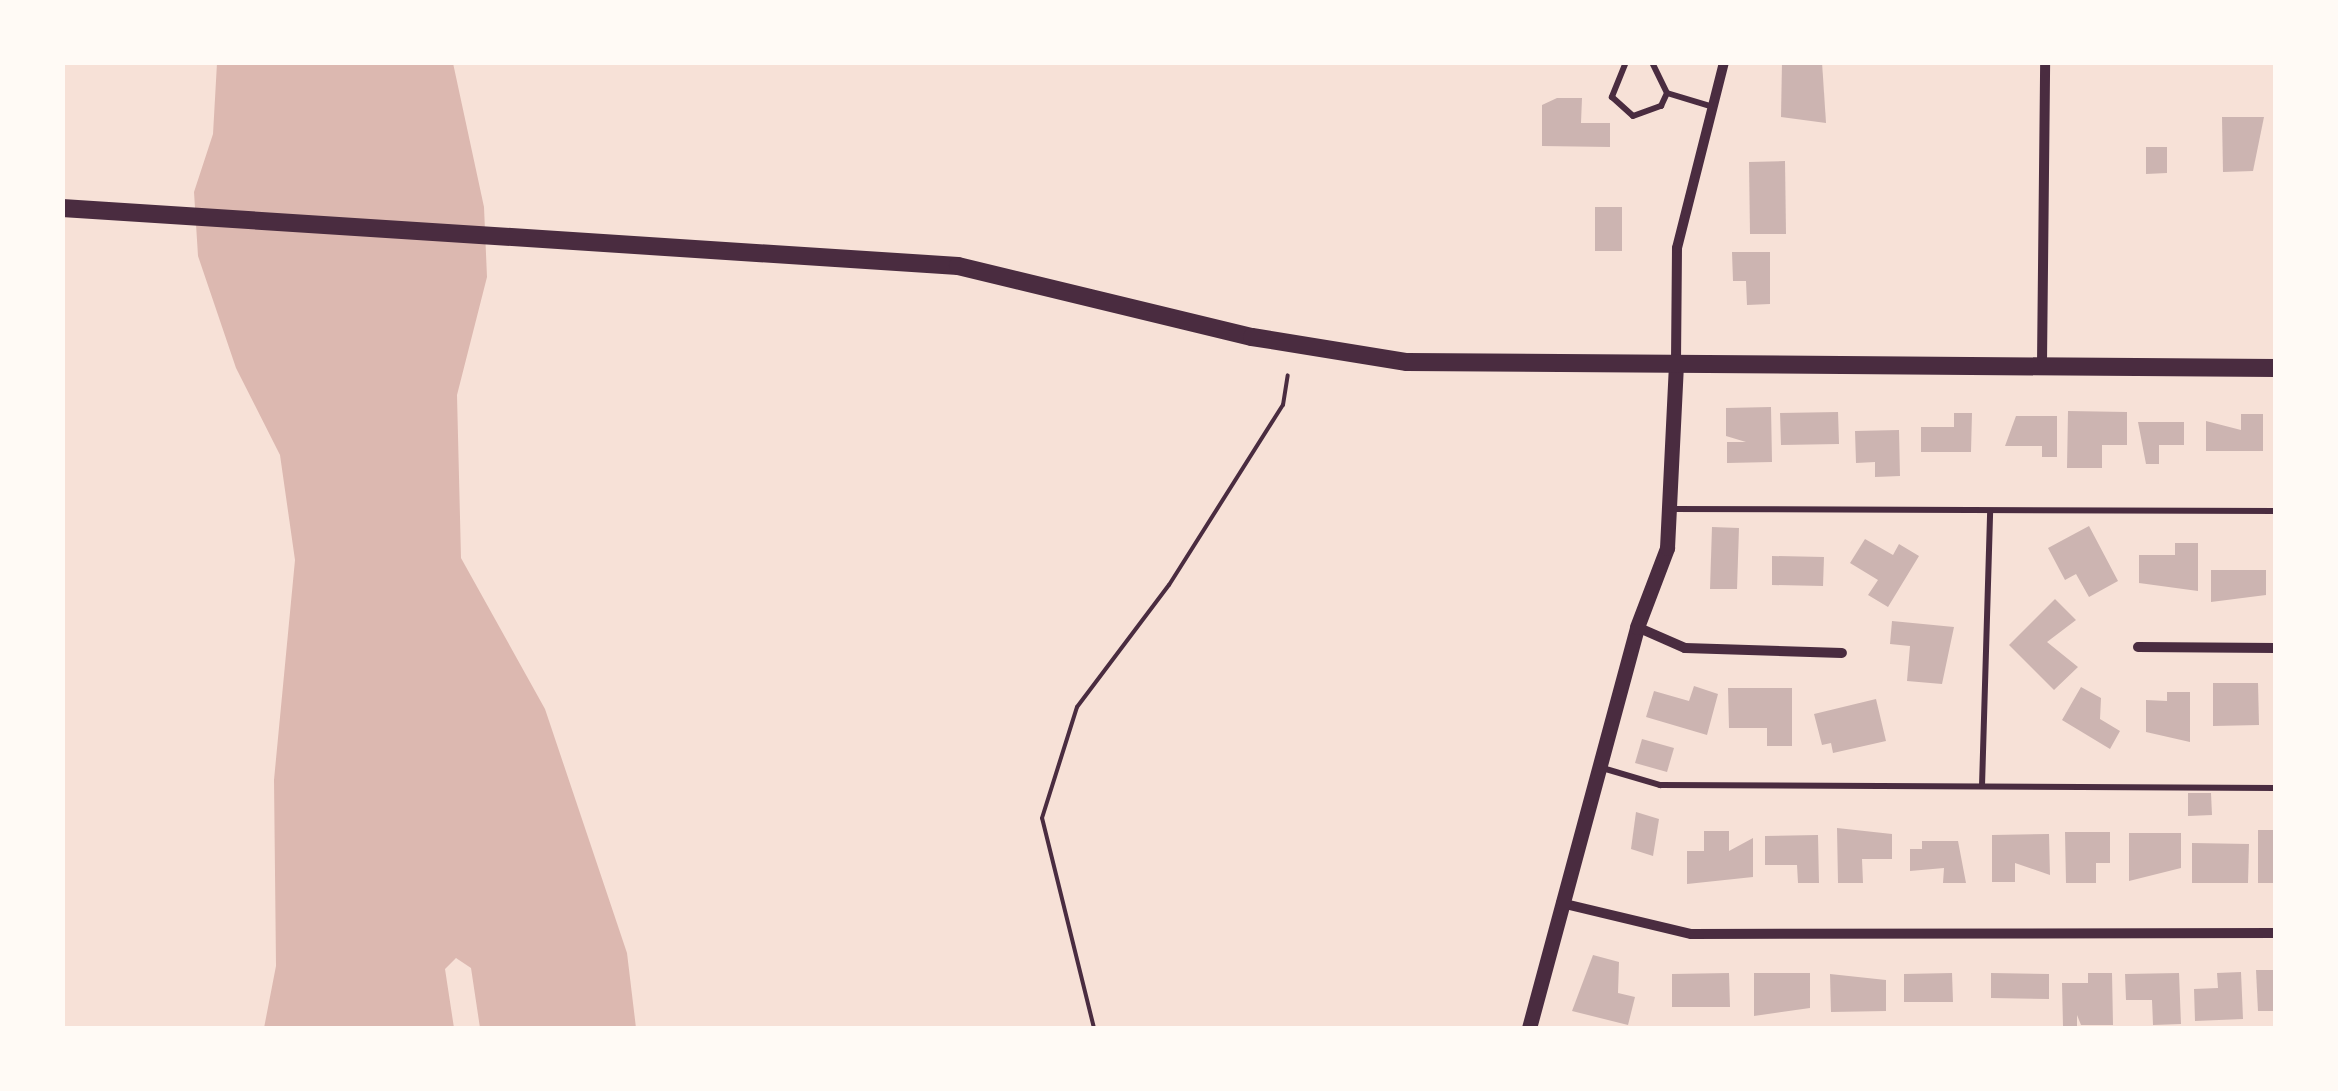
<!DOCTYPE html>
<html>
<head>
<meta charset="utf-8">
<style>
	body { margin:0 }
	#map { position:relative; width:2338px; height:1091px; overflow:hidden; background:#f7e1d7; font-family:Overpass,sans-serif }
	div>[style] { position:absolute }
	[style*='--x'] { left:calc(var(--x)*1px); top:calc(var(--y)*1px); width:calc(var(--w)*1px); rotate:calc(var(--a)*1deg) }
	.water>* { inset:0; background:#dcb8b0 }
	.building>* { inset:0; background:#ccb4b1 }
	.path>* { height:4px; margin:-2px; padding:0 2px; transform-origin:2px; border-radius:2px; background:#4a2c40 }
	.service>* { height:6px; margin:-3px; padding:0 3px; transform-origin:3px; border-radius:3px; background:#4a2c40 }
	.minor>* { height:10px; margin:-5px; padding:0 5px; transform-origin:5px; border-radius:5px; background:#4a2c40 }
	.tertiary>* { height:15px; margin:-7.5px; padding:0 7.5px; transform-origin:7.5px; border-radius:7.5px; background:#4a2c40 }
	.secondary>* { height:18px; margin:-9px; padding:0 9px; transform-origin:9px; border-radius:9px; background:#4a2c40 }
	span { translate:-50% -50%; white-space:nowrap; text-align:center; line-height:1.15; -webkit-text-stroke:8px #fffaf5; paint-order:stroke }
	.frame { position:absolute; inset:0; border:65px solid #fffaf5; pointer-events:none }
</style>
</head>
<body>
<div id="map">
	<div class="water">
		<i style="clip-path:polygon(217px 63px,453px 63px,484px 207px,487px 277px,457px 395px,461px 558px,545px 709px,627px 953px,636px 1028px,480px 1028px,471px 968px,456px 958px,445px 969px,454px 1028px,264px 1028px,276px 966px,274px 780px,295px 560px,280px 455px,236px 368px,198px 256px,194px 192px,213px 134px)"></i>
	</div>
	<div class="building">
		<i style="clip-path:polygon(1782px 62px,1822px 62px,1826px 123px,1781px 117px)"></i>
		<i style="clip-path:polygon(1557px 98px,1582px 98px,1581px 123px,1610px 123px,1610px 147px,1542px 146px,1542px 105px)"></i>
		<i style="clip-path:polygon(2222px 117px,2264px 117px,2253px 171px,2223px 172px)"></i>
		<i style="clip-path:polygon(2146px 147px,2167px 147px,2167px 173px,2146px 174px)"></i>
		<i style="clip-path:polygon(1785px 161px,1786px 234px,1750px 234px,1749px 162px)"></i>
		<i style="clip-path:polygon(1595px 207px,1622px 207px,1622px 251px,1595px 251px)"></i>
		<i style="clip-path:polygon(1732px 252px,1770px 252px,1770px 304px,1747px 305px,1746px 281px,1733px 281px)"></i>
		<i style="clip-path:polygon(1771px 407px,1772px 462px,1727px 463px,1727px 442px,1746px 442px,1726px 436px,1726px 408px)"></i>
		<i style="clip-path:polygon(2068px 411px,2127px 412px,2127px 445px,2102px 445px,2102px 468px,2067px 468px)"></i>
		<i style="clip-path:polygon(1838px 412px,1839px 444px,1781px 445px,1780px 413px)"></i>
		<i style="clip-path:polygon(1954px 413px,1972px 413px,1971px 452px,1921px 452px,1921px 427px,1954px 427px)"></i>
		<i style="clip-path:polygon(2241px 414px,2263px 414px,2263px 451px,2206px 451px,2206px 421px,2241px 430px)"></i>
		<i style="clip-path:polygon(2016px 416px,2057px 416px,2057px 457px,2042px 457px,2042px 446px,2005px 446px)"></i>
		<i style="clip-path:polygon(2138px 422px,2184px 422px,2184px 445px,2159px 445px,2159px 464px,2146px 464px)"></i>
		<i style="clip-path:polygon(1899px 430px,1900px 476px,1875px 477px,1875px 462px,1856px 463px,1855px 431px)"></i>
		<i style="clip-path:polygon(2089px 526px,2118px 581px,2089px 597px,2076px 574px,2065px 580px,2048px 548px)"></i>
		<i style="clip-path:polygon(1712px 527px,1739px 528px,1737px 589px,1710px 589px)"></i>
		<i style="clip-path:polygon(1865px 539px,1893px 555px,1899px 544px,1919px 556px,1888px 607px,1868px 595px,1878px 580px,1850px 563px)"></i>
		<i style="clip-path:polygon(2175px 543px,2198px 543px,2198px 591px,2139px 583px,2139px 555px,2175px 555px)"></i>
		<i style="clip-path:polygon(1772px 556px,1824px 557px,1823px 586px,1772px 585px)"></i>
		<i style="clip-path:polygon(2211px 570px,2266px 570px,2266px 595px,2211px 602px)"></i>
		<i style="clip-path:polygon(2055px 599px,2076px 620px,2047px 642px,2078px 667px,2054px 690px,2009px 645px)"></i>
		<i style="clip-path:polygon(1892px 621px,1954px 627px,1942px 684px,1907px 681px,1910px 646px,1890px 644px)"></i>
		<i style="clip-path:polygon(2213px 683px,2258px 683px,2259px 725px,2213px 726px)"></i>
		<i style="clip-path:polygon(1694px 686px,1718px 694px,1707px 735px,1646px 717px,1654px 691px,1689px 701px)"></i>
		<i style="clip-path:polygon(2081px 687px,2101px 698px,2100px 719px,2120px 731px,2110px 749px,2062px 720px)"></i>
		<i style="clip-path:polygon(1728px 688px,1792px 688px,1792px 746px,1767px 746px,1767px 728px,1729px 728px)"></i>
		<i style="clip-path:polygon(2167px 692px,2190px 692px,2190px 742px,2146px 732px,2146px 700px,2167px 701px)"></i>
		<i style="clip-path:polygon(1876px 699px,1886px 741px,1833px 753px,1831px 743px,1822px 745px,1814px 714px)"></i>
		<i style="clip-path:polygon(1642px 739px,1674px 748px,1667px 772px,1635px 763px)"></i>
		<i style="clip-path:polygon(2188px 793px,2211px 793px,2212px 815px,2188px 816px)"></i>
		<i style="clip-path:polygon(1636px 812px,1659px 819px,1653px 856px,1631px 849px)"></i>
		<i style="clip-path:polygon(1837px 828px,1892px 834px,1892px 859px,1862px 859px,1863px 883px,1838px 883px)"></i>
		<i style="clip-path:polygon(2258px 830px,2276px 830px,2276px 883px,2258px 883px)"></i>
		<i style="clip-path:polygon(1704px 831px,1729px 831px,1729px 851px,1753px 838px,1753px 877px,1687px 884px,1687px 851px,1704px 851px)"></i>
		<i style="clip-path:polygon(2065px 832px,2110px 832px,2110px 863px,2096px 863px,2096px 883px,2066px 883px)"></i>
		<i style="clip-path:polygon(2129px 833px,2181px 833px,2181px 868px,2129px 881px)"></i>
		<i style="clip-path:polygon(2049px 834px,2050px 875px,2015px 863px,2015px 882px,1992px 882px,1992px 835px)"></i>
		<i style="clip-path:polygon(1818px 835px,1819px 883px,1798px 883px,1797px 865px,1765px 865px,1765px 836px)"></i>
		<i style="clip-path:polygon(1922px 841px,1958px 841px,1966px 883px,1943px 883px,1944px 868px,1910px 871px,1910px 849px,1922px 849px)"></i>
		<i style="clip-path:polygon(2192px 843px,2249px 844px,2248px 883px,2192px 883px)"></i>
		<i style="clip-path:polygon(1593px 955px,1619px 962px,1618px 993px,1635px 997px,1628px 1025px,1572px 1011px)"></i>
		<i style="clip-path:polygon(2256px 970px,2276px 970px,2276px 1011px,2258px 1011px)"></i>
		<i style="clip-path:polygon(2241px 972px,2243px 1019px,2195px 1021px,2194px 989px,2218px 988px,2217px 973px)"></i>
		<i style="clip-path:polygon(1729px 973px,1730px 1007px,1672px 1007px,1672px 974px)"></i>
		<i style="clip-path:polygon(1754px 973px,1810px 973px,1810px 1008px,1754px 1016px)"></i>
		<i style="clip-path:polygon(1952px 973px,1953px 1002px,1904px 1002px,1904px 974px)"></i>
		<i style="clip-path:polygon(1991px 973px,2049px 974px,2049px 999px,1991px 998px)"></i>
		<i style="clip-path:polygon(2088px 973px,2112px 973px,2113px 1025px,2081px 1025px,2077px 1015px,2077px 1027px,2063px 1027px,2062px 983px,2088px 983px)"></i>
		<i style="clip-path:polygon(2179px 973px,2181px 1024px,2153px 1025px,2152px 1000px,2126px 1000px,2125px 974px)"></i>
		<i style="clip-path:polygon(1830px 974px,1886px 980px,1886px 1011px,1831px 1012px)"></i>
	</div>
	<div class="path">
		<i style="--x:1094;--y:1028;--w:216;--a:-103.9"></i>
		<i style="--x:1042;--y:818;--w:116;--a:-72.5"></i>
		<i style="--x:1077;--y:707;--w:153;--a:-53"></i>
		<i style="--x:1169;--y:585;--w:213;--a:-57.7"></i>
		<i style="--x:1283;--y:405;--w:30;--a:-81"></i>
	</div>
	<div class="service">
		<i style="--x:1626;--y:62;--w:38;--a:112"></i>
		<i style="--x:1612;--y:97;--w:28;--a:42"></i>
		<i style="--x:1633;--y:116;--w:30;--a:-20"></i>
		<i style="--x:1661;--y:106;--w:14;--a:-65"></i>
		<i style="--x:1667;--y:93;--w:34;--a:-116"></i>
		<i style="--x:1667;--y:93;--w:48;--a:16.9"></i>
		<i style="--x:1672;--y:509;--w:604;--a:0.19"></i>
		<i style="--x:1599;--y:767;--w:64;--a:16.4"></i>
		<i style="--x:1660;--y:785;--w:616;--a:0.28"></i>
		<i style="--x:1982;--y:786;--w:274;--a:-88.3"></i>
	</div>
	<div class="minor">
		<i style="--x:1676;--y:362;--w:114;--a:-89.5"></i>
		<i style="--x:1677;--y:248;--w:192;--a:-75.8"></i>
		<i style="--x:2042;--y:363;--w:301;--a:-89.4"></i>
		<i style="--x:1637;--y:627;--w:52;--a:23.6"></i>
		<i style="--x:1685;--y:648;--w:157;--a:1.8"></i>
		<i style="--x:2138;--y:647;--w:138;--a:0.4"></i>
		<i style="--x:1561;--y:903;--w:134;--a:13.4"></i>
		<i style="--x:1691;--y:934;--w:585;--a:-0.1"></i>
	</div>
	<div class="tertiary">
		<i style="--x:1529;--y:1028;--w:415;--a:-74.9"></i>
		<i style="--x:1637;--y:627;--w:85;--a:-69.2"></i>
		<i style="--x:1667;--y:548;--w:186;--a:-87.2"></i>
	</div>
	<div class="secondary">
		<i style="--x:62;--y:208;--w:898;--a:3.7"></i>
		<i style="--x:958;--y:266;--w:302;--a:13.6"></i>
		<i style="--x:1252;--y:337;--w:157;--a:9.2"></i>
		<i style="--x:1407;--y:362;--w:869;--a:0.4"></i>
	</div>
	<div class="frame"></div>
</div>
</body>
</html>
